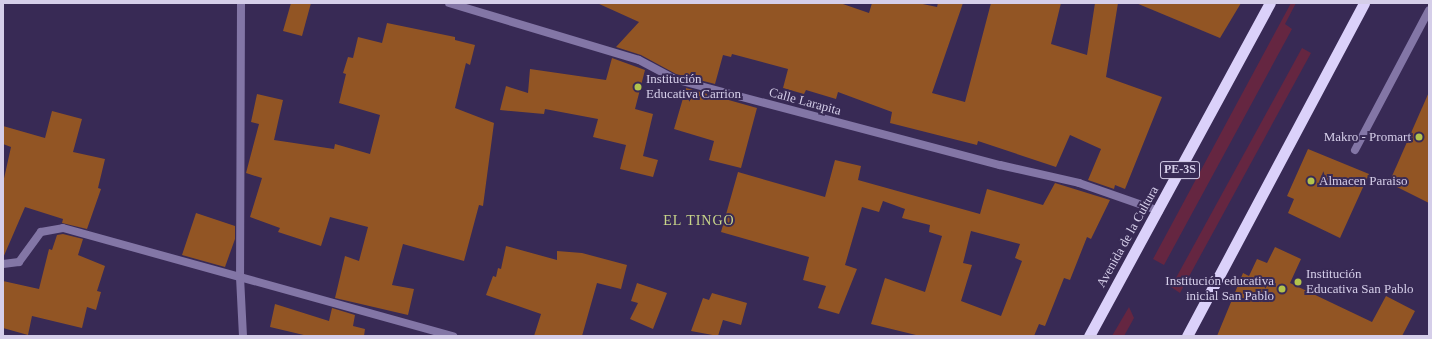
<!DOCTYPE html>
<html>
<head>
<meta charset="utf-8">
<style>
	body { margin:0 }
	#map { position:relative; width:1432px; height:339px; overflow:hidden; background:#382a55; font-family:"Times New Roman",serif }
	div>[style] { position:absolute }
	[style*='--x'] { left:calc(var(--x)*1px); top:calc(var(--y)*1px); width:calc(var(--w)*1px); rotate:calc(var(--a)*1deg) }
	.green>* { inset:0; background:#652641 }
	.building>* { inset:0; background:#925524 }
	.service>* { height:8px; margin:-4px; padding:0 4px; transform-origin:4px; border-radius:4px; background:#8376a6 }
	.minor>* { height:8px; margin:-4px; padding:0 4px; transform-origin:4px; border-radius:4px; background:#8376a6 }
	.trunk>* { height:11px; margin:-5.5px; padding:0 5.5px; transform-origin:5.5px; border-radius:5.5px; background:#dbd1fa }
	.dots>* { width:11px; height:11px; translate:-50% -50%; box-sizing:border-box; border:2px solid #382a55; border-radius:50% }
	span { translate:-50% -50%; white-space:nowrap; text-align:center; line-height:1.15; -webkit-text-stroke:4px #382a55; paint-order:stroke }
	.shield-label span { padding:1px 3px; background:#382a55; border:1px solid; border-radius:3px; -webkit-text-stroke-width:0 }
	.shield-label { font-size:12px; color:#d5cee9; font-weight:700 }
	.poi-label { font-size:13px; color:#d5cee9 }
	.left { translate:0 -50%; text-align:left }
	.right { translate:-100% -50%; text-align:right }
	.street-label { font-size:13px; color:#d5cee9 }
	.neighbourhood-label { font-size:14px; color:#c9d68a; letter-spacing:1px }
	.frame { position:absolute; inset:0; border:4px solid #d5cee9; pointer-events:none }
</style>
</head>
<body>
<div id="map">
	<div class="green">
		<i style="clip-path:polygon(1291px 3px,1296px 3px,1285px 24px,1292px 29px,1164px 265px,1153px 259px)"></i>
		<i style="clip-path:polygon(1302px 48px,1311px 53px,1180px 293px,1171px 287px)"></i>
		<i style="clip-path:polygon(1129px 307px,1134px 318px,1124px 336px,1112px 336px)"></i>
	</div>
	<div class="building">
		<i style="clip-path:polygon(291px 3px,311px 3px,302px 36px,283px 31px)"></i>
		<i style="clip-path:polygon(597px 3px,840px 3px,869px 13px,872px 3px,918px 3px,937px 7px,938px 3px,963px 3px,932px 93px,965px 102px,991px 3px,1061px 3px,1051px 44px,1087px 55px,1095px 3px,1118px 3px,1106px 77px,1162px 97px,1125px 189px,1115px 185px,1114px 189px,1088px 180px,1101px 149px,1070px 135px,1056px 167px,978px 141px,977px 145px,890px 123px,892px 112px,838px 92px,836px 99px,806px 90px,804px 94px,783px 88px,788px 69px,732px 54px,731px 57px,723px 55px,715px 84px,676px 74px,641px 55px,616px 47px,639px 22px)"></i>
		<i style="clip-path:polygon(1136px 3px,1241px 3px,1220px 38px)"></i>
		<i style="clip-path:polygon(387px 23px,455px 37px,455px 40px,475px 45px,470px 65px,466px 63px,455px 108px,494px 123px,483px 206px,479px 205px,464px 261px,403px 244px,392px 285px,414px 289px,408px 315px,335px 298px,345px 256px,359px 261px,368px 227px,330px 217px,321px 246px,278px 232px,280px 228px,250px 217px,262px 178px,246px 173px,259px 124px,251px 122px,257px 94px,283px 100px,274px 140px,334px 149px,335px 144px,370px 154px,380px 115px,339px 103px,346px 74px,343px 73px,348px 57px,353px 58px,358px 37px,382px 43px)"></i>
		<i style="clip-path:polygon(612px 58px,645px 70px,635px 109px,653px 114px,643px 156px,658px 160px,653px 177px,620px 169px,626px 145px,593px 137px,598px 119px,545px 109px,544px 114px,500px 110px,506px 86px,528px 93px,530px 69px,606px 80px)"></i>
		<i style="clip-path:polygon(686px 88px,757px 108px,741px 168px,709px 160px,714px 141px,674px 129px)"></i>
		<i style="clip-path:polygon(1429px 92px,1429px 203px,1389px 183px)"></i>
		<i style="clip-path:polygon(52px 111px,82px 119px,73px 152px,105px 159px,98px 188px,101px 189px,87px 229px,62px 223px,63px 219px,25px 207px,3px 258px,3px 183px,11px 147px,3px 144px,3px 126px,45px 138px)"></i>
		<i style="clip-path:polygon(1308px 149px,1369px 174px,1340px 238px,1288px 213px,1294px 199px,1287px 196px)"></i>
		<i style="clip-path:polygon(evenodd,835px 160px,861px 166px,858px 180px,980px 214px,987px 189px,1043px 205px,1055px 183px,1110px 200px,1091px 239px,1087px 237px,1070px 280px,1064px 278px,1045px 326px,1039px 324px,1034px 336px,920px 336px,871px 324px,885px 278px,925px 292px,942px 236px,929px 232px,930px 225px,902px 218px,905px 209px,883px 201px,879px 212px,862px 207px,845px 265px,857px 269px,839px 314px,818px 308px,826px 286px,803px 280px,809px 257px,721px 232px,738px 172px,825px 197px,835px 160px,971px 231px,1020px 244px,1015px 258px,1022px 261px,1001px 316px,961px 301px,972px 265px,963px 263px,971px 231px)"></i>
		<i style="clip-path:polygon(196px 213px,235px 226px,235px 239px,225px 267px,182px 255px)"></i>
		<i style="clip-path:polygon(63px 234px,83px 239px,78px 255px,105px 266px,97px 291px,101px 292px,96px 310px,87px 307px,82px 328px,32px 316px,28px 335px,3px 328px,3px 281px,39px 289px,49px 249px,52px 250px,57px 235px)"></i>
		<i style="clip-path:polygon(506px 246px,557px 260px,557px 251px,582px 253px,627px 265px,621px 289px,597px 283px,582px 336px,534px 336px,541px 314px,486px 295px,493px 276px,496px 277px,498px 268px,501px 269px)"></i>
		<i style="clip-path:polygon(1275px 247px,1301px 259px,1290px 283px,1372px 322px,1386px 296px,1415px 311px,1402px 336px,1217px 336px,1243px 273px,1249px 276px,1257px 259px,1267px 263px)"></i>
		<i style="clip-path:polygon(637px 283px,667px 293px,653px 329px,630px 319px,638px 303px,631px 301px)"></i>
		<i style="clip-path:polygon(712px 293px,747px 303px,741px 325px,723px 320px,718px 336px,691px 331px,703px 298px,709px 300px)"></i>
		<i style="clip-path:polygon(275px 304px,329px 321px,332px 308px,355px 315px,353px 326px,365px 329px,364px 336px,308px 336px,270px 327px)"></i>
	</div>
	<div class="service">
		<i style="--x:1355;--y:150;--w:158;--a:-62.1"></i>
	</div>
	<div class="minor">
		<i style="--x:241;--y:3;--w:274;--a:90.2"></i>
		<i style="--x:240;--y:277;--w:59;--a:87.1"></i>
		<i style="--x:449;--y:3;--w:198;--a:16.7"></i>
		<i style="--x:639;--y:60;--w:40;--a:28"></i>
		<i style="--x:674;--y:79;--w:337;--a:14.8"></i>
		<i style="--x:1000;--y:165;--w:81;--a:12.8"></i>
		<i style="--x:1079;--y:183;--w:85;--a:19.3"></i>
		<i style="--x:3;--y:264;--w:16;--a:-7"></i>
		<i style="--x:19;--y:262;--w:37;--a:-54"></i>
		<i style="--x:41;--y:232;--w:22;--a:-10"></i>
		<i style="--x:63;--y:228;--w:405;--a:15.5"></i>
	</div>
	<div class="trunk">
		<i style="--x:1089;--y:336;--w:379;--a:-61.5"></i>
		<i style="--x:1187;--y:336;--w:377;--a:-62"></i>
	</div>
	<div class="dots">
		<i style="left:638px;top:87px;background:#b2c34c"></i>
		<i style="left:1419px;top:137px;background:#b2c34c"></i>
		<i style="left:1311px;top:181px;background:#b2c34c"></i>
		<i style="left:1298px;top:282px;background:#b2c34c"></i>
		<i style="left:1282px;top:289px;background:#b2c34c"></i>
	</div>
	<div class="shield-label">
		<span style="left:1180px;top:170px">PE-3S</span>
	</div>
	<div class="poi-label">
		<span class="left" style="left:646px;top:87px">Institución<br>Educativa Carrion</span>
		<span class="right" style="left:1411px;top:137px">Makro - Promart</span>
		<span class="left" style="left:1319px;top:181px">Almacen Paraiso</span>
		<span class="left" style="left:1306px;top:282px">Institución<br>Educativa San Pablo</span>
		<span class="right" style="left:1274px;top:289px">Institución educativa<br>inicial San Pablo</span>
	</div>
	<div class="street-label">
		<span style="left:805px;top:102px;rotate:15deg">Calle Larapita</span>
		<span style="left:1128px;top:237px;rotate:-61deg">Avenida de la Cultura</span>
	</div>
	<div class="neighbourhood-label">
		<span style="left:699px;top:221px">EL TINGO</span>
	</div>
	<div class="frame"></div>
</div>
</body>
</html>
